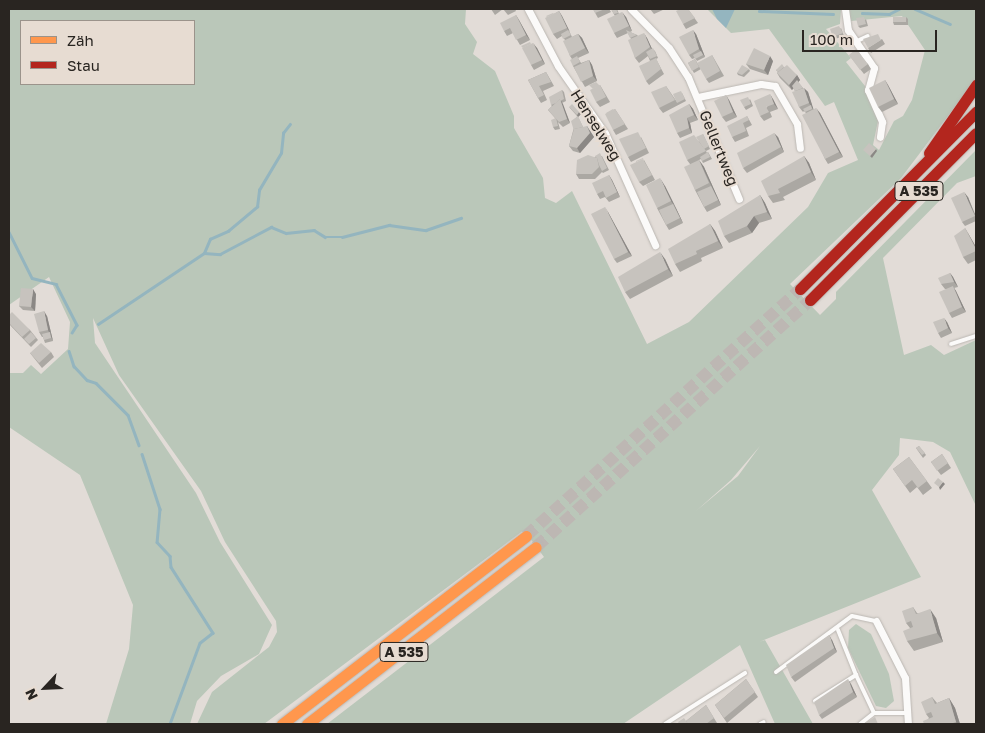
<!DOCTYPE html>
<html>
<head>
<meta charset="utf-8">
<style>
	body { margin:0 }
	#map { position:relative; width:985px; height:733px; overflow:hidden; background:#e2dcd7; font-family:"Golos Text",sans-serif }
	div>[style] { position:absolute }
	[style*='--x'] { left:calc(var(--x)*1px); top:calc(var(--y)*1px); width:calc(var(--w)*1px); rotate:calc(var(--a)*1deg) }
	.green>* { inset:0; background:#bac7b9 }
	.water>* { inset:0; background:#94b5bf }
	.stream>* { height:2.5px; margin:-1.25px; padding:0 1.25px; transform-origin:1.25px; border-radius:1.25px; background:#94b5bf }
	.highway-tunnel>* { height:12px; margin-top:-6px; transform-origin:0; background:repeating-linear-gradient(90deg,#bdb7b3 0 12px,transparent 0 18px) }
	.roads { filter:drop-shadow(0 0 1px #bbb7b2) drop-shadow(0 0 1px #bbb7b2) }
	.lane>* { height:4px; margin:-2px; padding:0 2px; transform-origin:2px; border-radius:2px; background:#fbfaf9 }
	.street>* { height:7px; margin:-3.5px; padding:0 3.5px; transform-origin:3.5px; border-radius:3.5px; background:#fbfaf9 }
	.slow>* { height:11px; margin:-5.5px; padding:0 5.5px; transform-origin:5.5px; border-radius:5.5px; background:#ff974d }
	.jam>* { height:11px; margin:-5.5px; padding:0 5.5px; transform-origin:5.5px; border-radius:5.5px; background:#b3261e }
	.wall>* { inset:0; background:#aba8a3 }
	.shaded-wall>* { inset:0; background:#8b8885 }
	.building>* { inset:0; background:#c7c3be }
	span { translate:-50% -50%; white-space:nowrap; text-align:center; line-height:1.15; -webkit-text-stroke:4px #e7dcd2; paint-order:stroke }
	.shield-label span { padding:1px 4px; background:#e7dcd2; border:1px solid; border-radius:4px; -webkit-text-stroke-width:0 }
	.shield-label { font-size:14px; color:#292521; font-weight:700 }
	.street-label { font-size:15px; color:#292521 }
	.frame { position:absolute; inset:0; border:10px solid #292521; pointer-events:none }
	.legend { position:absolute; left:20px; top:20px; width:175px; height:65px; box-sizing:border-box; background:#e7dcd2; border:1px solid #9b938b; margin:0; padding:6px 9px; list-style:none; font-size:15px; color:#292521 }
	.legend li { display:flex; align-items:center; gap:10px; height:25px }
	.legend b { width:25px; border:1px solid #9b938b }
	.north { position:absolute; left:20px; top:663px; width:50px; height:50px; -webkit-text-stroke:4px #e7dcd2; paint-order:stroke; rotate:245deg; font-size:14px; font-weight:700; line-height:20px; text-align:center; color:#292521 }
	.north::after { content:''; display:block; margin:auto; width:18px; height:22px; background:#292521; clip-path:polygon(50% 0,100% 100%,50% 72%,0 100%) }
	.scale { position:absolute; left:802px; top:30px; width:135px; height:22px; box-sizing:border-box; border:2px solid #292521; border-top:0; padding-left:6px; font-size:15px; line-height:18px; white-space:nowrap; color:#292521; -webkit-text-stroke:4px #e7dcd2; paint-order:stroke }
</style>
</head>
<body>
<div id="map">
	<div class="green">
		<i style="clip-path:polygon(evenodd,9px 9px,466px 9px,465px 24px,477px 42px,473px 54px,495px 71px,514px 116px,514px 128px,543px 178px,545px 198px,556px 203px,572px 191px,647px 344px,689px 322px,808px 207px,828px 173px,858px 160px,834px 102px,825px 106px,769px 29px,731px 33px,707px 9px,841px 9px,840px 24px,826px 29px,851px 58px,846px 62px,865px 86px,878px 121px,873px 145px,879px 150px,894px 121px,903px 116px,912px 100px,925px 50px,902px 16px,851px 21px,847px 9px,976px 9px,976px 79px,901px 178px,790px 284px,820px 315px,836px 299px,836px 292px,976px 150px,976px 176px,957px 183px,883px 258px,904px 355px,931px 345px,944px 355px,976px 340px,976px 506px,950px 452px,933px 442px,900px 438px,899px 455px,872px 490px,921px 577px,759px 642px,765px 640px,813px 724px,775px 724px,740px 645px,623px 724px,327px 724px,544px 557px,524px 530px,264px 724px,197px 724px,212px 692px,269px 647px,277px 632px,276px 621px,225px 542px,201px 491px,119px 375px,93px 318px,95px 343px,196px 493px,220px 542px,272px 625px,259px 654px,221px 676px,197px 701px,190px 724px,106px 724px,129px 649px,133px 605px,80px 475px,9px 427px,9px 373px,23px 373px,31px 365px,41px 374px,68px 349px,70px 322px,49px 277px,9px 305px,9px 9px,21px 21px,194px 21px,194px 84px,21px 84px,21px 21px,9px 9px,760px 446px,738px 476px,696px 511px,731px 480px,760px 446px)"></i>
		<i style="clip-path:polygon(856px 624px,871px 634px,889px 674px,894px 701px,886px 708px,876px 706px,848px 648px,849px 630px)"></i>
	</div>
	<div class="water">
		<i style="clip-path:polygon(712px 9px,735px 9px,726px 28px,717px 19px)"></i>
	</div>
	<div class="stream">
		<i style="--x:915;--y:9;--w:38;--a:23"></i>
		<i style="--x:759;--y:11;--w:74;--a:2.3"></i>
		<i style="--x:862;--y:13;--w:27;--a:2"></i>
		<i style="--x:889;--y:14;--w:11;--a:-27"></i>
		<i style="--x:9;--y:232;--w:51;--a:63.4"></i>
		<i style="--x:32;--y:278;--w:25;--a:14"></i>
		<i style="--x:56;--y:284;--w:46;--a:62.9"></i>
		<i style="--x:77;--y:325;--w:9;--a:122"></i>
		<i style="--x:204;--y:253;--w:15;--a:-67"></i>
		<i style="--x:210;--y:239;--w:20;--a:-24"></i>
		<i style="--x:228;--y:231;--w:38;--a:-40"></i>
		<i style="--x:257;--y:207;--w:17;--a:-83"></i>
		<i style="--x:259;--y:190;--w:43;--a:-59.3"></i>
		<i style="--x:281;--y:153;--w:20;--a:-84"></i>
		<i style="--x:283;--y:133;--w:11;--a:-52"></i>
		<i style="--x:98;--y:324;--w:128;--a:-33.8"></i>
		<i style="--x:204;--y:253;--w:16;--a:4"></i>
		<i style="--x:220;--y:254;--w:58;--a:-27.9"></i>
		<i style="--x:271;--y:227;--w:16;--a:22"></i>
		<i style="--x:286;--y:233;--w:28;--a:-6"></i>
		<i style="--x:314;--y:230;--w:13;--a:32"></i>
		<i style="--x:325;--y:237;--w:17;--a:0"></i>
		<i style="--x:342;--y:237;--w:49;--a:-14.3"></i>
		<i style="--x:389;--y:225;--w:37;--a:8"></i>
		<i style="--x:426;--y:230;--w:37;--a:-19"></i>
		<i style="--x:69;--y:351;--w:16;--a:72"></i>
		<i style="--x:74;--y:366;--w:19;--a:47"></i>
		<i style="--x:87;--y:380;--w:9;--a:18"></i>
		<i style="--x:96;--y:383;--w:45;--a:45"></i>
		<i style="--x:128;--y:415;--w:32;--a:70"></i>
		<i style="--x:142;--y:454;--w:58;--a:71.9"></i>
		<i style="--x:160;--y:509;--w:33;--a:95"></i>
		<i style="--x:157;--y:542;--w:19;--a:47"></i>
		<i style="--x:170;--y:556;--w:11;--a:85"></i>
		<i style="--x:171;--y:567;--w:78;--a:57.5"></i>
		<i style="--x:213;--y:633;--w:16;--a:142"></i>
		<i style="--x:200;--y:643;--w:86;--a:110.3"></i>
	</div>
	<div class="highway-tunnel">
		<i style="--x:526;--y:536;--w:369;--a:-42"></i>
		<i style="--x:536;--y:547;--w:369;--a:-42"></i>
	</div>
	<div class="roads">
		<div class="lane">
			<i style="--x:855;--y:42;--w:14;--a:-25"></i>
			<i style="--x:951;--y:344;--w:26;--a:-18"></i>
			<i style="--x:838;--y:630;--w:48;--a:68.2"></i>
			<i style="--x:776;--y:672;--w:94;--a:-36.4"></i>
			<i style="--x:852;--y:616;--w:25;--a:12"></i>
			<i style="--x:815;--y:701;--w:49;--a:-32.4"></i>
			<i style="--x:856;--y:675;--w:42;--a:64.7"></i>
			<i style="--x:665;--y:724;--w:95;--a:-32.5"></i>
			<i style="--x:760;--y:724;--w:4;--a:-27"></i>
			<i style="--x:860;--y:724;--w:18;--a:-38"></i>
			<i style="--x:874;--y:713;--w:35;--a:0"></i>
		</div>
		<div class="street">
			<i style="--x:528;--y:9;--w:64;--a:62.2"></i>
			<i style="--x:558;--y:66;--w:82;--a:55"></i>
			<i style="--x:605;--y:133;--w:123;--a:65.9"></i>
			<i style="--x:631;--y:9;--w:54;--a:45.7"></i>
			<i style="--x:669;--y:48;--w:35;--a:57"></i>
			<i style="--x:688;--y:77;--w:132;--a:67.3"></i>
			<i style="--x:845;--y:9;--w:21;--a:82"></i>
			<i style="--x:848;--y:30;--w:46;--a:55.6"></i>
			<i style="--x:874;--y:68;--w:23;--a:105"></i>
			<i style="--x:868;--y:90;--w:35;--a:66"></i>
			<i style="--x:882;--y:122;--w:15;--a:98"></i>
			<i style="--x:698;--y:97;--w:64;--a:-11.7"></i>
			<i style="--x:761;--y:84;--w:14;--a:8"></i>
			<i style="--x:775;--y:86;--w:44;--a:59.9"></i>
			<i style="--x:797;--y:124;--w:24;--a:83"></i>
			<i style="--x:876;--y:621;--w:64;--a:63"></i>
			<i style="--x:905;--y:678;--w:46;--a:86.3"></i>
		</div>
		<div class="slow">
			<i style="--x:282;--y:724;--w:308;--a:-37.6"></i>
			<i style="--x:307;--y:724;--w:289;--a:-37.7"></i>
		</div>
		<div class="jam">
			<i style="--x:929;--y:153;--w:83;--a:-55.3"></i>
			<i style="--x:800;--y:289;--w:250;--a:-45.2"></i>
			<i style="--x:810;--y:300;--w:235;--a:-45.2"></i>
		</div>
	</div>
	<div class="wall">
		<i style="clip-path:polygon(491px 9px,503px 9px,495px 15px)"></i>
		<i style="clip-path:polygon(503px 9px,515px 9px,516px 11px,508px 15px)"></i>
		<i style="clip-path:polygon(593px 9px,609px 9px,611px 12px,598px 18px)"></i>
		<i style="clip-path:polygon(611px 9px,617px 9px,619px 14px,626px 17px,632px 31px,630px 32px,637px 35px,638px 36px,647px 38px,652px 49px,655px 51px,658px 58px,656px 59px,664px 74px,649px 85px,646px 81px,650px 61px,648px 56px,639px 63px,635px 58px,631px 39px,628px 33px,617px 38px,614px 33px,615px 16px)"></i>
		<i style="clip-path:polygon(650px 9px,665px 9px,654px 14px)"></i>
		<i style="clip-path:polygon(688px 9px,698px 23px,686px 29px,683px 24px)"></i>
		<i style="clip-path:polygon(559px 11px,562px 16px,572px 37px,578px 34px,582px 38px,589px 53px,578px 58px,581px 63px,589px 60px,592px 65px,597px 81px,585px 87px,573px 66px,572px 59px,570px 56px,565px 40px,562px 36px,557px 39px,553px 34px,554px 14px)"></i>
		<i style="clip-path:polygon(516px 15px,530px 40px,520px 45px,513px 33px,507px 36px,504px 31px)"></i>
		<i style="clip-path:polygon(906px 17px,908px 19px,908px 25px,894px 25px,893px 22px)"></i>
		<i style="clip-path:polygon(866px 19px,868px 26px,860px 28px,858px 26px)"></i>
		<i style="clip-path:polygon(841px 28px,844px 36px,835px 39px,833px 37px)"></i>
		<i style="clip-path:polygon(696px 34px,705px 57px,697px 61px,695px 58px,692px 59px,689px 55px)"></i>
		<i style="clip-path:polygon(882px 39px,885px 44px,871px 53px,868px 48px)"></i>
		<i style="clip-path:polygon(531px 44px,537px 48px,545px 64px,534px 70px,531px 65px)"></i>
		<i style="clip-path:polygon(712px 55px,724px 76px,709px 83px,706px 79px)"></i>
		<i style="clip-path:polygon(849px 55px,868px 64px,871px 69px,864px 74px)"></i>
		<i style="clip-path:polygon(695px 59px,701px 69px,694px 73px,688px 63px)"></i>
		<i style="clip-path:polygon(773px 61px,768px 75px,750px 69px,746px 64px)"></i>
		<i style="clip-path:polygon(784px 67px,797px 75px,800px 80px,798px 82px,803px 88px,808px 92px,813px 109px,820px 113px,843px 157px,828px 164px,825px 159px,806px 113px,804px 111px,803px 112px,799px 107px,795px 91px,793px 88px,792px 90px,780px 78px,777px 73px,778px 72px,776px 70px)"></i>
		<i style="clip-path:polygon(749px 69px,750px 71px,744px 77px,738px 75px,737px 73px)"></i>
		<i style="clip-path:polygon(546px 72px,554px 86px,543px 91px,547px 100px,541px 103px,538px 98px,528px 80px)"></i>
		<i style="clip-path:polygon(885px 80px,888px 85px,898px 104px,882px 112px,878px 107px)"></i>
		<i style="clip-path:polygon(600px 85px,610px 102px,600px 107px,596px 102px)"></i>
		<i style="clip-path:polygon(666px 86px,677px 102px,682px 93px,686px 101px,663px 113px,659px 108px)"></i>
		<i style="clip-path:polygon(562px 90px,564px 92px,566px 101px,562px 103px,570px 123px,563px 127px,558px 122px,560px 129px,555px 130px,553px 127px,555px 118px,548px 110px,552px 106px,551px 105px)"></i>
		<i style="clip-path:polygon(750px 99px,753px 106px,746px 110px,744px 107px)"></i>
		<i style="clip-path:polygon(773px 99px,778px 109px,770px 112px,772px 117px,764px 121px,760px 116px)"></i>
		<i style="clip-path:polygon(729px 100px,737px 117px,726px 122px,722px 117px)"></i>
		<i style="clip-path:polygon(689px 104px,693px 109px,698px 120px,690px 123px,692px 133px,680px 138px,677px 133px)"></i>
		<i style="clip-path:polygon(569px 107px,579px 112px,581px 114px,578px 117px,583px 127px,590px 131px,594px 137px,580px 153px,573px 151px,569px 146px,577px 116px)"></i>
		<i style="clip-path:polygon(615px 109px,628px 129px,616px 135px,613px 130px,614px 110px)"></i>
		<i style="clip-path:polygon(747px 116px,752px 125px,746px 128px,749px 136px,735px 142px,732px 137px)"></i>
		<i style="clip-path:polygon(703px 134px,710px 149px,706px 151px,707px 153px,708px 152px,712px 159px,703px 163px,701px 159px,699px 160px,704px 167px,721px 205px,707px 212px,704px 207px,695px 190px,690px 164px,687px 160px)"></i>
		<i style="clip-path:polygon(641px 137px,649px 153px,631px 162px,628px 157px)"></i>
		<i style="clip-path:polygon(778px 137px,784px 152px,747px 173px,743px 168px)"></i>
		<i style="clip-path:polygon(602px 156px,609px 170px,603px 173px,602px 172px,595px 179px,579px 179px,576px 174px,595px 157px)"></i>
		<i style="clip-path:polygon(804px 156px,809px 163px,816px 180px,783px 197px,785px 200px,773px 203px,768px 196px)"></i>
		<i style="clip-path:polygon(644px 160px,655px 180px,643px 186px,639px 182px)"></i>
		<i style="clip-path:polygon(609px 175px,612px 180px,620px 197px,609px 202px,605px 197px,600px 199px,597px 194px)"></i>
		<i style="clip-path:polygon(665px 186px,683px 223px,669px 230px,666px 225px,657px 208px)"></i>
		<i style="clip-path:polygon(760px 195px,765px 203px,772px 219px,759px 223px,752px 233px,729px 243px,724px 236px)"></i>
		<i style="clip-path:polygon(968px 197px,976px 216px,976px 221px,965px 226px,962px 222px)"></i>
		<i style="clip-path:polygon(608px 212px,632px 256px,617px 263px,614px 259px)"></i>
		<i style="clip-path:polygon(710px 224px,715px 231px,723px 248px,701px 258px,702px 261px,680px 272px,675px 264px)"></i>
		<i style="clip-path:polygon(965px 228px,976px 247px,976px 260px,968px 264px,963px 257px)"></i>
		<i style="clip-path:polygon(665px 259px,673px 276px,630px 299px,625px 292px)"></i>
		<i style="clip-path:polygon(950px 273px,953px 277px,958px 287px,954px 288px,956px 291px,966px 312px,952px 318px,949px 313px,947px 289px,945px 289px,941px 284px)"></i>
		<i style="clip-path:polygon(36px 294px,35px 311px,23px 310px,19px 306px)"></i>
		<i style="clip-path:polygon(9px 315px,30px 330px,38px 340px,31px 347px,9px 324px)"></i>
		<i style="clip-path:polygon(47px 316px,53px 341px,45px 343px,43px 337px,42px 337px,39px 332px)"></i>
		<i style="clip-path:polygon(947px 322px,952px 333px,941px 338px,938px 333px)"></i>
		<i style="clip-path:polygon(51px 352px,54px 357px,42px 368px,30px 353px)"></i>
		<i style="clip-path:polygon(919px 446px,926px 455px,923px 458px,916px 448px)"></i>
		<i style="clip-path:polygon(942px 454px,951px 468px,941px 475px,931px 462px)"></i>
		<i style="clip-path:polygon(909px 457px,932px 488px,923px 495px,917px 487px,910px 493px,893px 469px)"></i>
		<i style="clip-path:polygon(913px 607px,917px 613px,936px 618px,943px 642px,914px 651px,907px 641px,910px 628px,906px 623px)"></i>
		<i style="clip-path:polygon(832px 640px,837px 652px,795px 682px,791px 677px)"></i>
		<i style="clip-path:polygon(746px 679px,758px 697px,727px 723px,715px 705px)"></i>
		<i style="clip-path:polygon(851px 684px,857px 697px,822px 719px,819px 715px)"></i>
		<i style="clip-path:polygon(932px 697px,937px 703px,949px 698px,955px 708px,960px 724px,924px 724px,929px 718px,926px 714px)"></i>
		<i style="clip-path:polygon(706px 705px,717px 723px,715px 724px,679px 724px,686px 721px)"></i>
	</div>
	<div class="shaded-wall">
		<i style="clip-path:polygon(559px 11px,562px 16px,570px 32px,567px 28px)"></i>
		<i style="clip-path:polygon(622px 12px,626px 17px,632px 31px,629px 26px)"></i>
		<i style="clip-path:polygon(516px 15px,519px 20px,530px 40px,526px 35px)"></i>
		<i style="clip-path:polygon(693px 30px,696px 34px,705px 57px,699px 49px)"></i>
		<i style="clip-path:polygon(644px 33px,647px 38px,653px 51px,650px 47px)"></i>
		<i style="clip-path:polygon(578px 34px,582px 38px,589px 53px,585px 48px)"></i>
		<i style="clip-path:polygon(533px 43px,537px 48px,545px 64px,542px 60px)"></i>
		<i style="clip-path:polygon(770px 56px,773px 61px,768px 75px,764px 70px)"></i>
		<i style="clip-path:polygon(589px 60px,592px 65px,597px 81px,593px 76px)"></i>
		<i style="clip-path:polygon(797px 75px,800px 80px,792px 90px,789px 85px)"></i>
		<i style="clip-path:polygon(885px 80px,888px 85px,898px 104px,894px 99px)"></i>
		<i style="clip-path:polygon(804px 88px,808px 92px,814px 111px,809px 103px)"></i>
		<i style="clip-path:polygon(770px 94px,773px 99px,778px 109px,774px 104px)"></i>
		<i style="clip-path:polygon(726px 95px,729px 100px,737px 117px,733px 112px)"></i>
		<i style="clip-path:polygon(560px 99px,563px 104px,570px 123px,567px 119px)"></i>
		<i style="clip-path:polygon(689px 104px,693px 109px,698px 120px,694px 115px)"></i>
		<i style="clip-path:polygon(816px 108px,820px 113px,843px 157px,839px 152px)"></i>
		<i style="clip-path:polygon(579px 112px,581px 114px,578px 117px,585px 131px,577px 115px)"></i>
		<i style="clip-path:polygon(687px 118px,690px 123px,692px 133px,689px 128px)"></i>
		<i style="clip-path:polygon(587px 126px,594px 137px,580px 153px,577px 148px)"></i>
		<i style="clip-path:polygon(774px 133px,778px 137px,784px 152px,781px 147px)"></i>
		<i style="clip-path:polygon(876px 149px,877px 151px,872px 158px,870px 156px)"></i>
		<i style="clip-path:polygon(804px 156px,809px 163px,816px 180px,811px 172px)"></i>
		<i style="clip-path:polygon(699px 160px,704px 167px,721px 205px,718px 200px)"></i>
		<i style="clip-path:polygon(609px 175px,612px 180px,620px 197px,617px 192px)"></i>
		<i style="clip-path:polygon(660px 178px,665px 186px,676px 208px,671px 201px)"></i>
		<i style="clip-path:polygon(964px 192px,968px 197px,976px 218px,975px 216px)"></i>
		<i style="clip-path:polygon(760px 195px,765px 203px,772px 219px,767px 212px)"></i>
		<i style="clip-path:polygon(673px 204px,676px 208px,683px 223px,680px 218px)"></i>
		<i style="clip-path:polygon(605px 207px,608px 212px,632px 256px,628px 252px)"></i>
		<i style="clip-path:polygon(754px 216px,759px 223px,752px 233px,747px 226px)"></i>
		<i style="clip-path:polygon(710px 224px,715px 231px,723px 248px,718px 241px)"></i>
		<i style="clip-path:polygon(965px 228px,976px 247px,976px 249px)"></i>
		<i style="clip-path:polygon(660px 252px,665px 259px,673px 276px,668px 269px)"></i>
		<i style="clip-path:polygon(950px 273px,953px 277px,958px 287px,954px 282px)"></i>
		<i style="clip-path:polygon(953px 286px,956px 291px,966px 312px,962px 307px)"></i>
		<i style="clip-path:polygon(33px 289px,36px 294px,35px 311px,31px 307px)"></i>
		<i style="clip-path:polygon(44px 311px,47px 316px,53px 341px,48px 330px)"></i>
		<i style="clip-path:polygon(944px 318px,947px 322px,952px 333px,948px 328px)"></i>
		<i style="clip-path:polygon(943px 482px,945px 484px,940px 490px,939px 487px)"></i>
		<i style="clip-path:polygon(930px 609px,936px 618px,943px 642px,937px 633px)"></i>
		<i style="clip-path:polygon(829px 635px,832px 640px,837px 652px,834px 648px)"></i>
		<i style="clip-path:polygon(848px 679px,851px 684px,857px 697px,853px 692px)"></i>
		<i style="clip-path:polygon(949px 698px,955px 708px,960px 724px,957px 724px,956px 722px)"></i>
	</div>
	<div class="building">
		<i style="clip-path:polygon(593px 9px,605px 9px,595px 13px)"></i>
		<i style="clip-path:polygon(611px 9px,616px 9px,618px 13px,614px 14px)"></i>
		<i style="clip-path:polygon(680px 9px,688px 9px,695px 18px,683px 24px,676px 11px)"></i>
		<i style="clip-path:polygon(559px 11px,567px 28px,553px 34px,545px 18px)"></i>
		<i style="clip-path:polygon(622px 12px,629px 26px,614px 33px,607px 19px)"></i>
		<i style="clip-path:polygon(553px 13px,554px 14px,547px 17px,546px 16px)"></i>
		<i style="clip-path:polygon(516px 15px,526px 35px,516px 40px,510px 28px,504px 31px,500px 23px)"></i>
		<i style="clip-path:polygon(864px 17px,866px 24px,858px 26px,856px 18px)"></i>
		<i style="clip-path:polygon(893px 17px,906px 17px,906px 22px,893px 22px)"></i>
		<i style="clip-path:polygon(839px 26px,843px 33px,833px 37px,830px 29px)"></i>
		<i style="clip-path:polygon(568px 30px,571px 35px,563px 39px,561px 34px)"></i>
		<i style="clip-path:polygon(626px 30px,637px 35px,630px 38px)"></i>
		<i style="clip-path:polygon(693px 30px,699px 49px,689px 55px,679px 37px)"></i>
		<i style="clip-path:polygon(644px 33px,650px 47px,635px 58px,628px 40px)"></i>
		<i style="clip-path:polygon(578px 34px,585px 48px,570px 56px,563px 41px)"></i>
		<i style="clip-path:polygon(878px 34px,881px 40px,868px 48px,863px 39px)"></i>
		<i style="clip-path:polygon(530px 42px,531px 44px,523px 48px,521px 46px)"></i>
		<i style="clip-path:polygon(533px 43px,542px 60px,531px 65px,522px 48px)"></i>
		<i style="clip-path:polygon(653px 48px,657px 56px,650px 59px,646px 52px)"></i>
		<i style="clip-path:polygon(754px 48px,770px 56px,764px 70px,746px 64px)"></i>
		<i style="clip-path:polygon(856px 49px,868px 64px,860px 70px,849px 55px)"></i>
		<i style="clip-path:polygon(701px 51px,703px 55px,695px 59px,693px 55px)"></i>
		<i style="clip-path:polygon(712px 55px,720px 71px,706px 79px,697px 63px)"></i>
		<i style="clip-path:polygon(577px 56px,580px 62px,573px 66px,570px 60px)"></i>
		<i style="clip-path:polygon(656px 58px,661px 69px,646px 81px,639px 66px)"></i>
		<i style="clip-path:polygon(695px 59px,699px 67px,692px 71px,688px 63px)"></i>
		<i style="clip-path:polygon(589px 60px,593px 76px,581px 82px,574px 67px)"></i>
		<i style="clip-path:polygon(782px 64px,784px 67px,778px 72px,776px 70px)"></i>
		<i style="clip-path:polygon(742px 65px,749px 69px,742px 75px,737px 73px)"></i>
		<i style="clip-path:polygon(787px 65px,797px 75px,789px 85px,777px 73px)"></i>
		<i style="clip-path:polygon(546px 72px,551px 82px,539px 86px,544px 95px,538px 98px,528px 80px)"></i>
		<i style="clip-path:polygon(797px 80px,803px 88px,795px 91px,792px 86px)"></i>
		<i style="clip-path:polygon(885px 80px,894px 99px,878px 107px,869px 88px)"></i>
		<i style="clip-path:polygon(596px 82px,600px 86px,593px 89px,589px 85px)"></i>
		<i style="clip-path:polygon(600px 85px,606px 97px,596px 102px,590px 90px)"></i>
		<i style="clip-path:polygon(666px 86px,675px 100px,659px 108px,651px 92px)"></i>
		<i style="clip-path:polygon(804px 88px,809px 103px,799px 107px,792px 92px)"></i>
		<i style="clip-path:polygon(562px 90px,564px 99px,560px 101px,560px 99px,556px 103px,551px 105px,549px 97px)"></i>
		<i style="clip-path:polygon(681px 91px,685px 99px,677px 103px,673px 94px)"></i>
		<i style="clip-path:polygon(770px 94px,774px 104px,766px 107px,769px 112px,760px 116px,754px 101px)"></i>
		<i style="clip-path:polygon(726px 95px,733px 112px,722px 117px,714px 101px)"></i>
		<i style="clip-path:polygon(748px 97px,751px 104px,744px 107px,740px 100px)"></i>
		<i style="clip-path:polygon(560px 99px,567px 119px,559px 122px,548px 110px)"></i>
		<i style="clip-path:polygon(572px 104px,579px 112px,577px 115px,569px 107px)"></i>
		<i style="clip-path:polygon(689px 104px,694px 115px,687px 118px,689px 128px,677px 133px,669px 115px)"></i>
		<i style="clip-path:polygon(811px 105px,812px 109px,805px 112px,803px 109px)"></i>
		<i style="clip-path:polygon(816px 108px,839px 152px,825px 159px,802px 115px)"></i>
		<i style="clip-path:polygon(613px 109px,614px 110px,607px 114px,606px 113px)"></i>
		<i style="clip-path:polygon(615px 109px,625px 124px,613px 130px,605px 114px)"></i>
		<i style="clip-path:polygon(578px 116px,583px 127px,574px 129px,574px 131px,571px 121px)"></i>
		<i style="clip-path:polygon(747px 116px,749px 120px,743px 123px,746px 131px,732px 137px,727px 126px)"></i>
		<i style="clip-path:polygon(556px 118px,558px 126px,553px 127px,551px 120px)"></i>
		<i style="clip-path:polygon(587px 126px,590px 133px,577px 148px,569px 146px,574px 129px)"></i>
		<i style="clip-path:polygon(638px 132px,646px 148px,628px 157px,619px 139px)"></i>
		<i style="clip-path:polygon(774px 133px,781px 147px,743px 168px,737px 153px)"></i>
		<i style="clip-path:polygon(703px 134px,709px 146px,704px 149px,696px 137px)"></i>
		<i style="clip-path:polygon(694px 135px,706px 151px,687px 160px,679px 142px)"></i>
		<i style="clip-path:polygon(869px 143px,876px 149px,870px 156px,863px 150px)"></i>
		<i style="clip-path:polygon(708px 152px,710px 157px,702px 161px,700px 157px)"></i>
		<i style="clip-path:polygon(600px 153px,607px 168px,602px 171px,599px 165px,597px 158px,595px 157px,595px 156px)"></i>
		<i style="clip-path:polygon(588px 155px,597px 158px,599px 167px,592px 174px,576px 174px,577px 160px)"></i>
		<i style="clip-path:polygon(804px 156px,811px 172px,778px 189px,780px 193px,768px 196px,761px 181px)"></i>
		<i style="clip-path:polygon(643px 158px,644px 162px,643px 159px,636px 162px,636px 161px)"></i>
		<i style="clip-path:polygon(643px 159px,652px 175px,639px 182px,630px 165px)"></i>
		<i style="clip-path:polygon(699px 160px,709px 183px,695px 190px,684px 167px)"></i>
		<i style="clip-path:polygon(609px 175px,617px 192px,606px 198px,603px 191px,597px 194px,592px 183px)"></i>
		<i style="clip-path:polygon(660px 178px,671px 201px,657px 208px,646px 185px)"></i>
		<i style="clip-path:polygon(711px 186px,718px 200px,704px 207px,697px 192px)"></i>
		<i style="clip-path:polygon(964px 192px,975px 216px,962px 222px,951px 198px)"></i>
		<i style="clip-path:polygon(760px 195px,767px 212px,754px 216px,747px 226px,724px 236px,718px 221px)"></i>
		<i style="clip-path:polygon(673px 204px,680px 218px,666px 225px,659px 210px)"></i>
		<i style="clip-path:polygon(605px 207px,628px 252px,614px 259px,591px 214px)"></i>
		<i style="clip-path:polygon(710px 224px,718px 241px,696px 251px,697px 254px,675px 264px,668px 249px)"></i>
		<i style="clip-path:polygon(965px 228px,976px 249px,976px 251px,963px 257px,954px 236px)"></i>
		<i style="clip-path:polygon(660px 252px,668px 269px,625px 292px,618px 277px)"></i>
		<i style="clip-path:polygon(950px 273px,954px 282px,941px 284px,938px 278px)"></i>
		<i style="clip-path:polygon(953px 286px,962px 307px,949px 313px,939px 292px)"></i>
		<i style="clip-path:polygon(21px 288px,33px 289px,31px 307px,19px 306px)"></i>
		<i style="clip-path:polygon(44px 311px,48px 330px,39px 332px,34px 314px)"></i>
		<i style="clip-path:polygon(12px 312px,30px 330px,22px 337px,9px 323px,9px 315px)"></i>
		<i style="clip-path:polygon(944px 318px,948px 328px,938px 333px,933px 322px)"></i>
		<i style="clip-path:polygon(31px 332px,36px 338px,29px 344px,24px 339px)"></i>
		<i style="clip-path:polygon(50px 332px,51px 338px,44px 340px,42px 334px)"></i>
		<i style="clip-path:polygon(41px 343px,51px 352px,39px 363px,30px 353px)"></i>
		<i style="clip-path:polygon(919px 446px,925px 453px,922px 455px,916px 448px)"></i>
		<i style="clip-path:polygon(942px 454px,948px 463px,937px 471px,931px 462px)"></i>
		<i style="clip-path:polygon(909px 457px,927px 481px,918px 488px,912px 480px,905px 486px,893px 469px)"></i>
		<i style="clip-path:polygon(938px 478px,943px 482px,939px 487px,934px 483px)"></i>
		<i style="clip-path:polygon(913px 607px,916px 614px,930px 609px,937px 633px,907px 641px,903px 631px,913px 627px,911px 621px,906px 623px,902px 611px)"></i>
		<i style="clip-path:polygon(829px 635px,834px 648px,791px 677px,786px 665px)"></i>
		<i style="clip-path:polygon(746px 679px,755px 692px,724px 718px,715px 705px)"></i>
		<i style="clip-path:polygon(848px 679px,853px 692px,819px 715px,814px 702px)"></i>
		<i style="clip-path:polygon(932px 697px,935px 704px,949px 698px,956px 722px,950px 724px,924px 724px,923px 721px,933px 717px,931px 712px,926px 714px,921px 702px)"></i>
		<i style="clip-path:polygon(706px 705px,714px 718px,706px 724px,688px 724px,686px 721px)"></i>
		<i style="clip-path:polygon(875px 717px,878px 724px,864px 724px)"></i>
		<i style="clip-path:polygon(684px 718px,688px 724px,679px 724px,678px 722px)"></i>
	</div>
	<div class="shield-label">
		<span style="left:919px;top:191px">A 535</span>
		<span style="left:404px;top:652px">A 535</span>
	</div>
	<div class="street-label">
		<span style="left:596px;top:125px;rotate:58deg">Henselweg</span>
		<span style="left:719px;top:148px;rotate:68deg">Gellertweg</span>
	</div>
	<div class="frame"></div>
	<ul class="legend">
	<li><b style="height:6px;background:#ff974d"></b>Zäh</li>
	<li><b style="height:6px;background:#b3261e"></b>Stau</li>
	</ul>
	<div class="north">N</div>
	<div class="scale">100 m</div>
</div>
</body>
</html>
